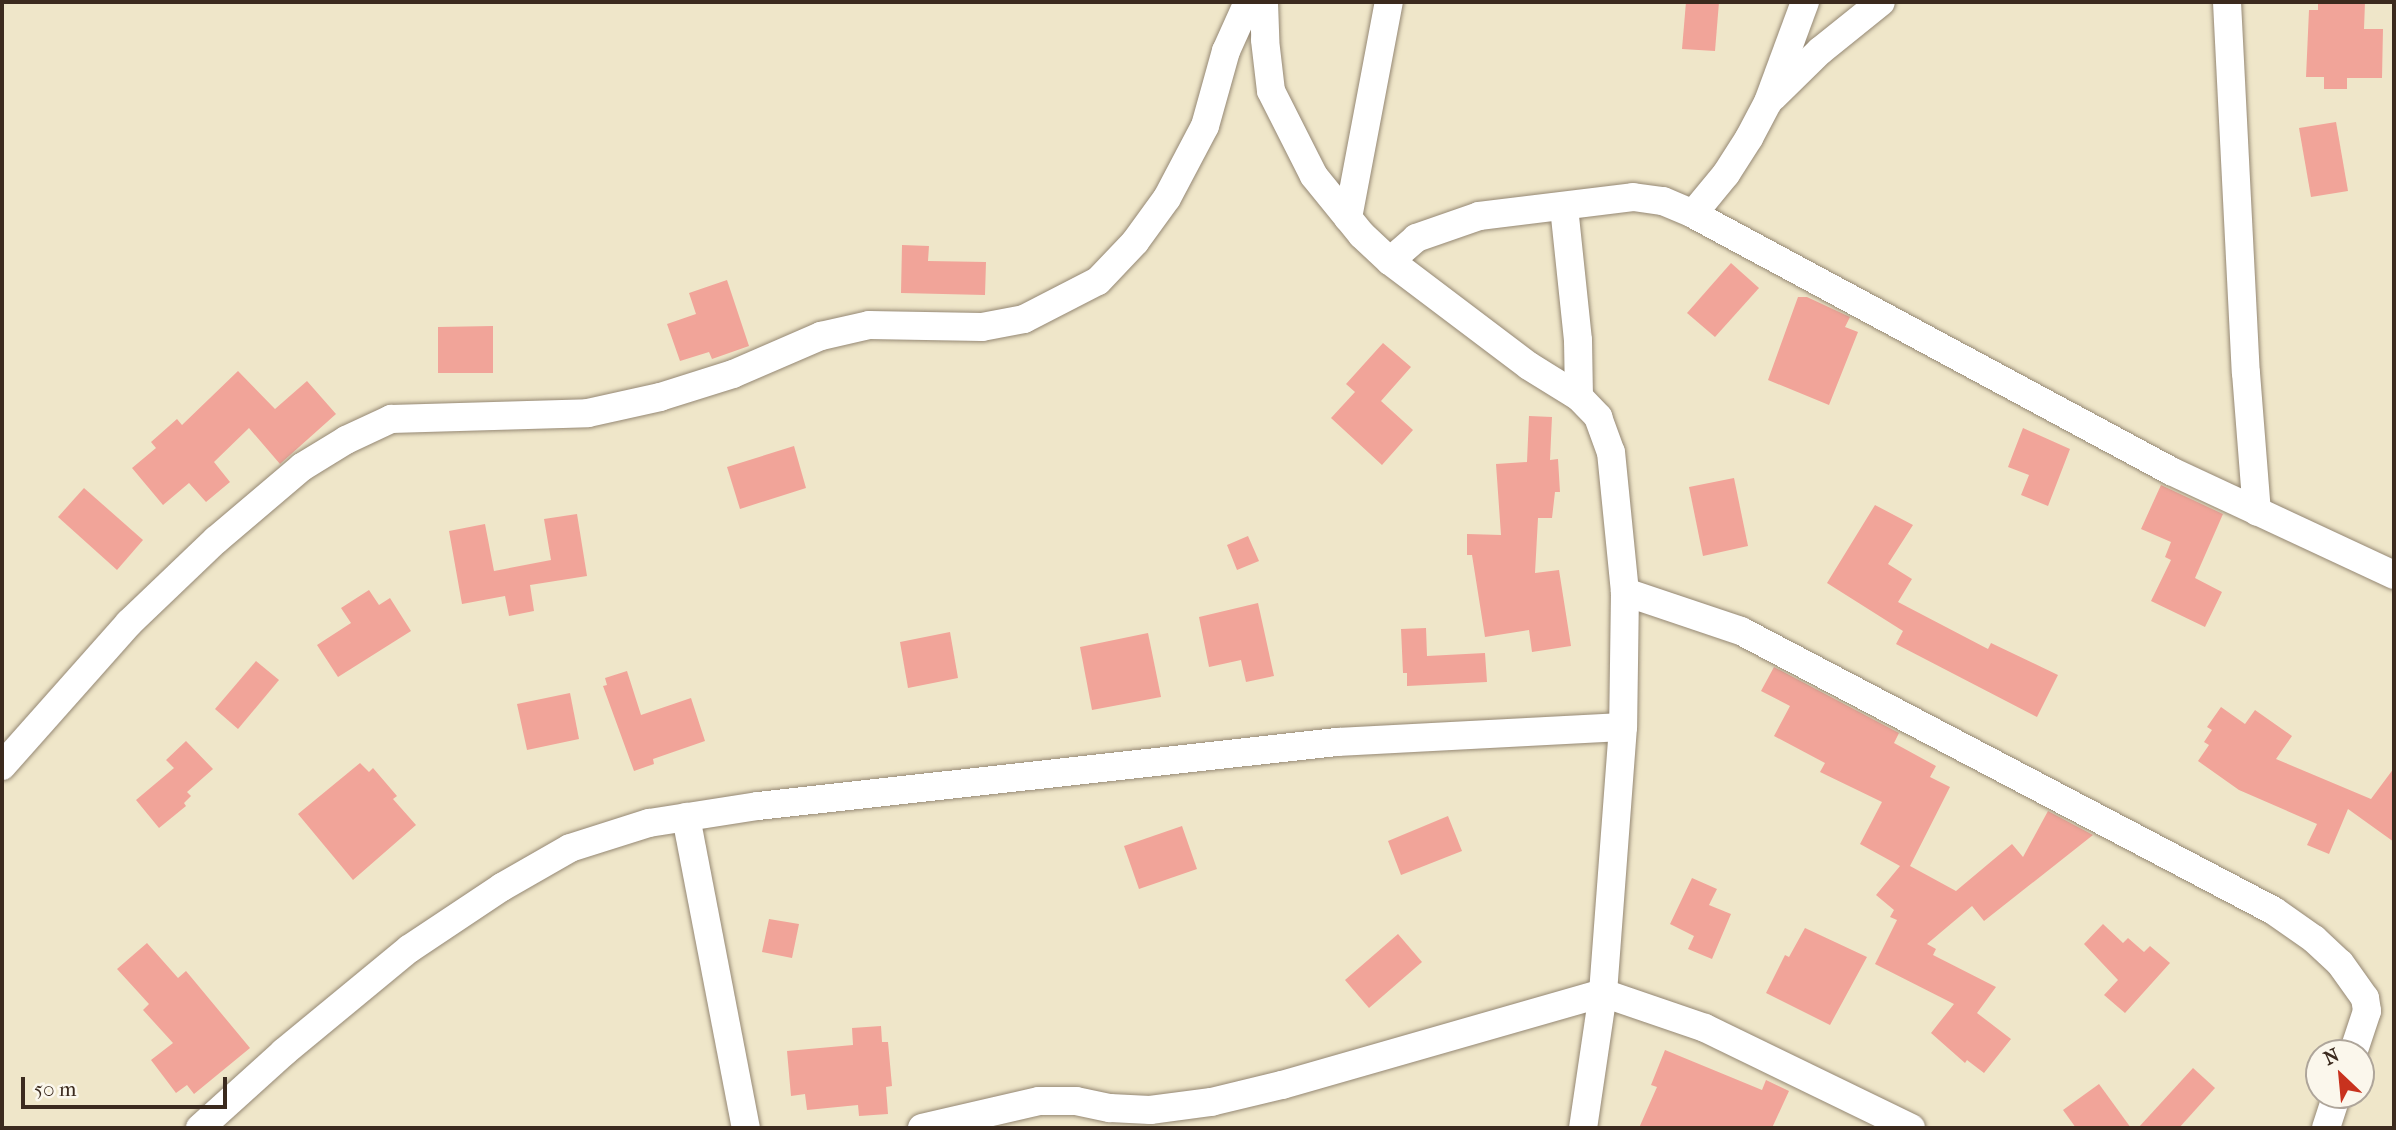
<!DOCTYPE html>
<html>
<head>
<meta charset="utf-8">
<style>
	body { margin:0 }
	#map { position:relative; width:2396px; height:1130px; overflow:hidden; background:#efe6c9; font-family:"IM FELL French Canon",serif }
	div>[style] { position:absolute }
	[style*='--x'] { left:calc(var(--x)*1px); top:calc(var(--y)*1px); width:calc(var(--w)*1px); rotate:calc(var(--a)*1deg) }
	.building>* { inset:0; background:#f1a499 }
	.roads { filter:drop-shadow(0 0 2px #958874) drop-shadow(0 0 2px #958874) }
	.minor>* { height:28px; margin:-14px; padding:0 14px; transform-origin:14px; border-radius:14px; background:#fff }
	span { translate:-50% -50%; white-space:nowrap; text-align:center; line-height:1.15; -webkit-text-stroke:5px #fbf7ec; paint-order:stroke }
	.frame { position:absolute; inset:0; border:4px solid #3b2a1e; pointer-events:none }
	.north { position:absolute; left:2305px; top:1039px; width:70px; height:70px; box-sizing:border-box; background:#fbf7ec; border:2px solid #aea59a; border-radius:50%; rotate:334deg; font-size:19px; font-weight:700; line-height:28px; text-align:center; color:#3b2a1e }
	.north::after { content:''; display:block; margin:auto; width:24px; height:32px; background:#c8321e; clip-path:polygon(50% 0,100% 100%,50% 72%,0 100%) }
	.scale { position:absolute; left:21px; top:1077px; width:206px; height:32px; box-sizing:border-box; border:4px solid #3b2a1e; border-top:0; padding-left:9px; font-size:21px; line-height:24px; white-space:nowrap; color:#3b2a1e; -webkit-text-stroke:5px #fbf7ec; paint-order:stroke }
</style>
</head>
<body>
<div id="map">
	<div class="building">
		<i style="clip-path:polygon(1686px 2px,1719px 2px,1715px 51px,1682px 49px)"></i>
		<i style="clip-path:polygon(2318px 2px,2365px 2px,2364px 29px,2383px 29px,2382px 78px,2347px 78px,2347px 89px,2324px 89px,2324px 77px,2306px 77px,2309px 10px,2318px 10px)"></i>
		<i style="clip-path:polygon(2336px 122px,2348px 191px,2311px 197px,2299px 128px)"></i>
		<i style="clip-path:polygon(902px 245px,929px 246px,928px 261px,986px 262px,985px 295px,901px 293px)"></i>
		<i style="clip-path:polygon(1731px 263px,1759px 288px,1715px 337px,1687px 313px)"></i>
		<i style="clip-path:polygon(727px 280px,749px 346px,712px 359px,709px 352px,680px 361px,667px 324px,696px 314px,689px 293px)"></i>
		<i style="clip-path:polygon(1798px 297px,1807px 297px,1850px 317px,1845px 327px,1858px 332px,1829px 405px,1768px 380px)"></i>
		<i style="clip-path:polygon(493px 326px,493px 373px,438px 373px,438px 327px)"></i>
		<i style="clip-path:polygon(1383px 343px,1411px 367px,1381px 401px,1413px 430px,1382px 465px,1331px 418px,1355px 392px,1346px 384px)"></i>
		<i style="clip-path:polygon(238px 371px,275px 409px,307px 381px,336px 414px,280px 464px,249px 428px,214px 462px,230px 482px,206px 502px,189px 483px,163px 505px,132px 468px,156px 448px,151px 442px,177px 419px,182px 425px)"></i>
		<i style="clip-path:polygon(1529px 416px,1552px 417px,1550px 460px,1558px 459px,1560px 492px,1555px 492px,1552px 518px,1538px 518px,1535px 573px,1559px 570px,1571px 646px,1532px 652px,1529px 630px,1485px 637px,1472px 555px,1467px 555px,1467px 534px,1501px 535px,1496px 464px,1527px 462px)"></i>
		<i style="clip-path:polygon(2023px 428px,2070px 449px,2048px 506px,2021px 495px,2029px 475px,2008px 467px)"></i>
		<i style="clip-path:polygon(794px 446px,806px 488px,740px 509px,727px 467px)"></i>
		<i style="clip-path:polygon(1734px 478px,1748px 546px,1703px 556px,1689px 487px)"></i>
		<i style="clip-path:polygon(2161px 485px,2223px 514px,2195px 578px,2222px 592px,2205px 627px,2151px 601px,2171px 560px,2165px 557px,2171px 542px,2141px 529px)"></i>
		<i style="clip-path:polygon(84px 488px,143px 540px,117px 570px,58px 517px)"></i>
		<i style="clip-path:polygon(1875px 505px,1913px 525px,1888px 564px,1912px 579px,1898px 602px,1988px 649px,1991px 643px,2058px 675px,2037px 717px,1896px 644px,1903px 631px,1827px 583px)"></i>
		<i style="clip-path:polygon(577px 514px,587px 576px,530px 585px,534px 611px,509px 616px,505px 596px,462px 604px,449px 531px,485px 524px,494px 571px,551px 560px,544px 519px)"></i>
		<i style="clip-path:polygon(1248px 536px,1259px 561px,1237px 570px,1227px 545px)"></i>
		<i style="clip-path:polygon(369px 590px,379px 605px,390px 598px,411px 631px,338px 677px,317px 645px,351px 623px,341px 608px)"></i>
		<i style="clip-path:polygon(1258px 603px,1274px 676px,1246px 682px,1241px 660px,1209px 667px,1199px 617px)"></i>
		<i style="clip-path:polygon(1426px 628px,1427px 656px,1485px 653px,1487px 682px,1407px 686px,1407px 673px,1403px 673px,1401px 629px)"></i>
		<i style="clip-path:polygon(950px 632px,958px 678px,908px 688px,900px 642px)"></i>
		<i style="clip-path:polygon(1148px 633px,1161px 697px,1092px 710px,1080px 647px)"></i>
		<i style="clip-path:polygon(256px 661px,279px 680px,238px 729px,215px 709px)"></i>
		<i style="clip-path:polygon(1774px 667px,1899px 733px,1894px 743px,1936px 766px,1930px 777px,1950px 787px,1910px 866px,1956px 891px,2012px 844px,2023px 857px,2048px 811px,2093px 835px,1984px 921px,1972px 906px,1927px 944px,1936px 949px,1933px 955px,1996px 987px,1977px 1013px,2011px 1039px,1984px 1073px,1967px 1060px,1965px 1063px,1931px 1033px,1954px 1004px,1875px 964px,1897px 920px,1890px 917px,1894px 910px,1876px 895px,1900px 866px,1860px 844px,1882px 802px,1820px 772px,1825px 763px,1774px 736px,1790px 706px,1761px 691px)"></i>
		<i style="clip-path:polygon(627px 671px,641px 715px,691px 698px,705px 741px,653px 759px,654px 764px,634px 771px,603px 686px,607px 685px,605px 678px)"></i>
		<i style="clip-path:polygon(570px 693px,579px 739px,527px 750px,517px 704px)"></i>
		<i style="clip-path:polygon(2221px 707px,2245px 724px,2255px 710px,2292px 736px,2276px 759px,2371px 799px,2394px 768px,2394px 842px,2348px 809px,2329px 854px,2307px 845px,2317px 824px,2239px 790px,2198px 761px,2209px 745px,2204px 742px,2212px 730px,2207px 727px)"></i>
		<i style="clip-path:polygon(186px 741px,213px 769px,187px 792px,191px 796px,184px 803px,186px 806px,159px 828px,136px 800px,174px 768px,166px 760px)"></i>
		<i style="clip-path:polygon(360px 763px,369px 772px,373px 768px,397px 796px,393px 799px,416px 825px,353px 880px,298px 814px)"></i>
		<i style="clip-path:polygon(1448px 816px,1462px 851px,1401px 875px,1388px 841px)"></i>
		<i style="clip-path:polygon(1182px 826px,1197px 869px,1139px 889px,1124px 846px)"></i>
		<i style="clip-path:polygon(1692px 878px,1717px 889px,1709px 905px,1731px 914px,1712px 959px,1688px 949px,1694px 936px,1670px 924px)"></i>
		<i style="clip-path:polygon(769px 919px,799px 924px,792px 958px,762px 952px)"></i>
		<i style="clip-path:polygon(2103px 924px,2123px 943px,2128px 938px,2144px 952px,2150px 946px,2170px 963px,2125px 1013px,2104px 995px,2118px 980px,2084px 944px)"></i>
		<i style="clip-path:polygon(1805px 928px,1867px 957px,1830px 1025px,1766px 993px,1785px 955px,1789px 957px)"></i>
		<i style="clip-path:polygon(1398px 934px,1422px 962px,1369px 1008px,1345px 980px)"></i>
		<i style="clip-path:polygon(147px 943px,178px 978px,186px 971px,250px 1048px,194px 1094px,187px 1085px,176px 1093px,151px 1060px,173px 1043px,143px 1010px,149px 1004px,117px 969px)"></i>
		<i style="clip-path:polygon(881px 1026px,882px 1042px,888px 1042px,892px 1086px,886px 1087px,888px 1114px,859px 1116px,858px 1105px,807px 1110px,805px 1094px,791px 1096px,787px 1051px,853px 1045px,852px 1028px)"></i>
		<i style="clip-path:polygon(1665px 1050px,1762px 1090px,1766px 1080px,1789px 1091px,1772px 1128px,1639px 1128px,1657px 1087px,1651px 1085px)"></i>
		<i style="clip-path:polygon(2193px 1068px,2215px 1088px,2179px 1128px,2138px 1128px)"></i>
		<i style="clip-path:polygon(2099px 1084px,2131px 1128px,2076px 1128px,2063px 1110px)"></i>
	</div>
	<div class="roads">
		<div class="minor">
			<i style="--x:1264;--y:2;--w:38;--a:88"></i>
			<i style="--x:1265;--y:40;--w:51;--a:83.3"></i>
			<i style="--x:1271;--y:91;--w:95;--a:63.2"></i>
			<i style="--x:1314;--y:176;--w:76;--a:50.9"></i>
			<i style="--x:1362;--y:235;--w:38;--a:43"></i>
			<i style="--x:1390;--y:261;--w:174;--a:37.1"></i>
			<i style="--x:1529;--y:366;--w:59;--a:31.8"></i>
			<i style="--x:1579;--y:397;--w:28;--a:46"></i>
			<i style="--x:1598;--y:417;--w:37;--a:70"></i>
			<i style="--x:1611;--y:452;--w:141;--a:84.3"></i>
			<i style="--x:1625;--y:592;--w:135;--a:90.8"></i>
			<i style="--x:1623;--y:727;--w:267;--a:94.3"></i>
			<i style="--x:1603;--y:993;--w:136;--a:98.4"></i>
			<i style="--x:2227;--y:2;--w:371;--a:87.1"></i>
			<i style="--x:2246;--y:373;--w:139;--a:85.5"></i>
			<i style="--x:1773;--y:97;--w:66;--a:-44.4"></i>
			<i style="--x:1820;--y:51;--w:78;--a:-38.8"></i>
			<i style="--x:1564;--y:207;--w:134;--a:84"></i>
			<i style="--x:1578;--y:340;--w:57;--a:89"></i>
			<i style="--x:1693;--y:214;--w:52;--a:-50.5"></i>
			<i style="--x:1726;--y:174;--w:43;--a:-57.4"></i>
			<i style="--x:1749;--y:138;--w:41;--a:-62.2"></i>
			<i style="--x:1768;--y:102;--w:107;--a:-69.7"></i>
			<i style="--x:1348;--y:218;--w:220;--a:-79.3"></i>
			<i style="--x:1390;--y:261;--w:35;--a:-41"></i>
			<i style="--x:1416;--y:238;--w:67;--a:-19.2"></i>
			<i style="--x:1479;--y:216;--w:155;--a:-7"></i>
			<i style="--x:1633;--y:197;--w:30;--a:8"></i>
			<i style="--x:1663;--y:201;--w:33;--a:23"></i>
			<i style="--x:1693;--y:214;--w:543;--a:28.27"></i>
			<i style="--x:2171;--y:471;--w:246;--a:25"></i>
			<i style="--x:1625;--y:592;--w:122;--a:18.6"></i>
			<i style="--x:1741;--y:631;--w:602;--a:27.71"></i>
			<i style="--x:2274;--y:911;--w:49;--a:35"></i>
			<i style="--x:2314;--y:939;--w:35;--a:43"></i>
			<i style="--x:2340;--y:963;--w:43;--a:54.5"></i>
			<i style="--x:2365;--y:998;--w:13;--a:81"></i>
			<i style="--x:2367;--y:1011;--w:44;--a:108.4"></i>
			<i style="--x:2;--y:766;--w:191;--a:-48.4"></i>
			<i style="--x:129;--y:623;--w:120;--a:-43.7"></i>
			<i style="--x:216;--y:540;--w:113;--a:-40.3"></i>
			<i style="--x:302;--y:467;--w:52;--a:-31.5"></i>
			<i style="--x:346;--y:440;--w:50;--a:-25"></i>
			<i style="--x:391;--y:419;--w:197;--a:-1.7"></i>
			<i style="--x:588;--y:413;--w:74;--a:-12.5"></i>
			<i style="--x:660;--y:397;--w:77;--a:-17.5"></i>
			<i style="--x:733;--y:374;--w:96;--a:-23.4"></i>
			<i style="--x:821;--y:336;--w:49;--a:-12.9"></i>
			<i style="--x:869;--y:325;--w:113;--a:1"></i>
			<i style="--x:982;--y:327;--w:43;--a:-10.8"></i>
			<i style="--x:1024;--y:319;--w:83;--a:-27.2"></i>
			<i style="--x:1098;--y:281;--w:54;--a:-46.5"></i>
			<i style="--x:1135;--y:242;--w:54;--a:-54"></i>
			<i style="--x:1167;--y:198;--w:81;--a:-62.2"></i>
			<i style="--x:1205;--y:126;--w:78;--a:-74.4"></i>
			<i style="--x:1226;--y:51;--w:54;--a:-65.8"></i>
			<i style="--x:686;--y:817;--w:317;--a:79.1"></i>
			<i style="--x:200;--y:1128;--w:113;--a:-42.1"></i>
			<i style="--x:284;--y:1052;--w:162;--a:-39.5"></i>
			<i style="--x:409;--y:949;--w:112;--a:-33.7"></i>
			<i style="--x:502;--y:887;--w:78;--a:-29.8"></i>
			<i style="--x:570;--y:848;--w:83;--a:-17.6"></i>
			<i style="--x:649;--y:823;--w:110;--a:-8.9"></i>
			<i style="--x:758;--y:806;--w:583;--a:-6.31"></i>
			<i style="--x:1337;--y:742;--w:286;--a:-3"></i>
			<i style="--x:922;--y:1128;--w:120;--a:-13"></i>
			<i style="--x:1039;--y:1101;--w:37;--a:0"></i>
			<i style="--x:1076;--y:1101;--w:35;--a:12"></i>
			<i style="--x:1110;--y:1108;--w:40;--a:2.9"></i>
			<i style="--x:1150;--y:1110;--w:62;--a:-7.5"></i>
			<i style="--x:1211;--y:1102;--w:73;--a:-13.5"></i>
			<i style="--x:1282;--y:1085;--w:334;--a:-16"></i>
			<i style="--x:1603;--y:993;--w:108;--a:18.9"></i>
			<i style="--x:1705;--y:1028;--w:229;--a:25.9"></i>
			<i style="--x:2326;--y:1128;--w:35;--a:-72"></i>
		</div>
	</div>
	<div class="frame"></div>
	<div class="north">N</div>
	<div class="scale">50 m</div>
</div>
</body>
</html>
